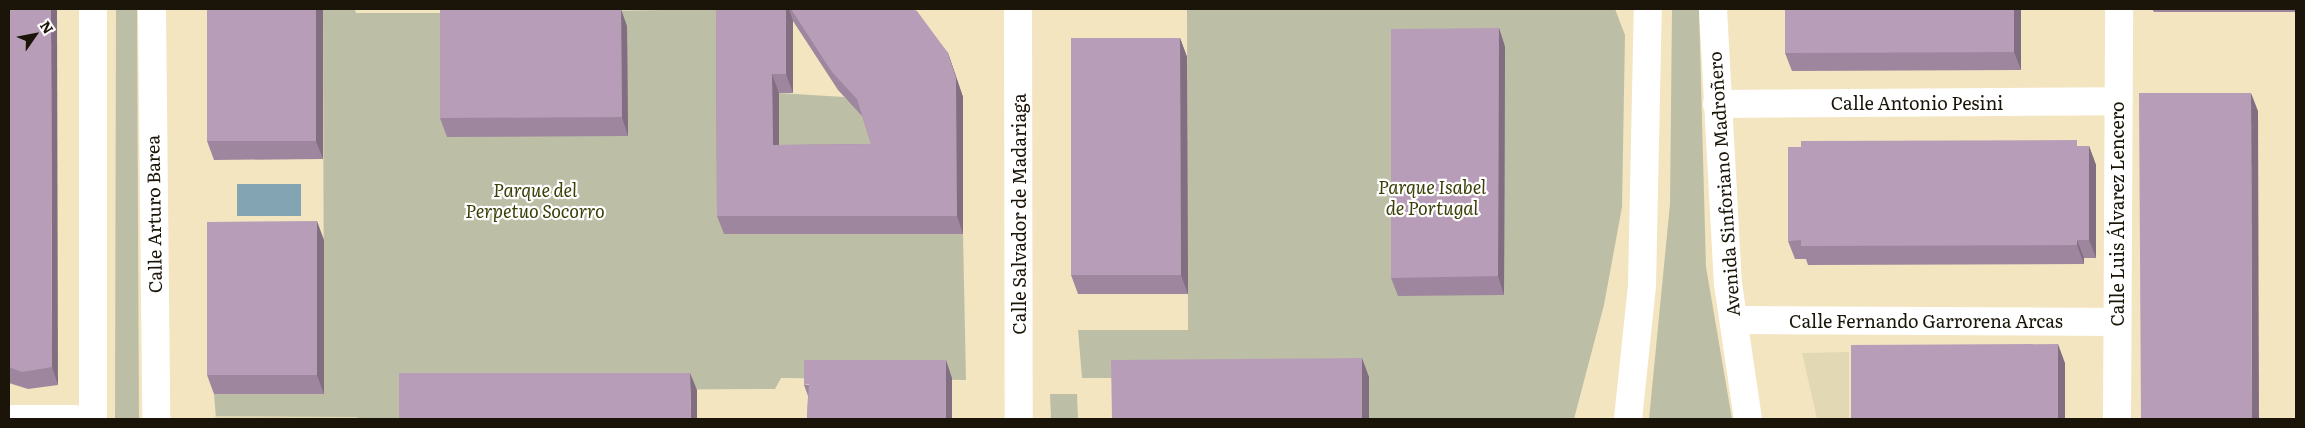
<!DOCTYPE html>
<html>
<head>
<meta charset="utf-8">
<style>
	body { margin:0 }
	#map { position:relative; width:2305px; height:428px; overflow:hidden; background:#f4e5c1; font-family:Literata,serif }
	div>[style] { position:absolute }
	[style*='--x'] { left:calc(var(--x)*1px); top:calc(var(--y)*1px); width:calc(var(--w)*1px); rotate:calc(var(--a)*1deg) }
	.green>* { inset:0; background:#bcbfa6 }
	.sand>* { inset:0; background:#e2d9b4 }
	.water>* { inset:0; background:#82a4b3 }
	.street>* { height:28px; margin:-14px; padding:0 14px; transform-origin:14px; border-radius:14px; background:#fff }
	.secondary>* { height:28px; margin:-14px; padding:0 14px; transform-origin:14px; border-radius:14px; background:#fff }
	.wall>* { inset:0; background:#9e879e }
	.shaded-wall>* { inset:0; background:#816e81 }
	.building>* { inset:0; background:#b89db8 }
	span { translate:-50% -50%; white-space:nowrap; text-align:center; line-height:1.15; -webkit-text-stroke:4.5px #fff; paint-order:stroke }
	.street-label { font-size:18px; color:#1a1508 }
	.park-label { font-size:18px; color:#3b3e06; font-style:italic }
	.frame { position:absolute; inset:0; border:10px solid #1a1508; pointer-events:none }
	.north { position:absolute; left:10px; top:10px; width:50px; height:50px; -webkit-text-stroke:4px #fff; paint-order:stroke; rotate:57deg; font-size:14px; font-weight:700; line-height:20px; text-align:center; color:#1a1508 }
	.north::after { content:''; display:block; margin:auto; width:18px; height:22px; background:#1a1508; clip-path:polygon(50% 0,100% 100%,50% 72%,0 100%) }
</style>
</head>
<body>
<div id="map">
	<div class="green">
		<i style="clip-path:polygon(116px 9px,137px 9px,139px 419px,115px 419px)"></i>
		<i style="clip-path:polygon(323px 9px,355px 9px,356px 13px,478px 13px,723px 9px,724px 234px,963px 234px,966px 380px,781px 378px,775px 389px,406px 391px,405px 419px,216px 419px,214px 394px,324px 393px)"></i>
		<i style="clip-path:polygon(1615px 9px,1625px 35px,1622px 207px,1604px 305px,1574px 419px,1369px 419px,1162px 378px,1082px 378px,1078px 330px,1188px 330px,1187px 10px)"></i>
		<i style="clip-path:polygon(1672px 9px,1699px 9px,1706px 267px,1732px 419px,1649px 419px,1670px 204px)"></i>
		<i style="clip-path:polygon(779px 93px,844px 97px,860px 111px,874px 149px,779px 163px)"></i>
		<i style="clip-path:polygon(1050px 394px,1077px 394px,1078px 419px,1051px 419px)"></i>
	</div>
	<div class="sand">
		<i style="clip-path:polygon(1849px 352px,1849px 419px,1817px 419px,1802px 353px)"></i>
		<i style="clip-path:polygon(215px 416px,358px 417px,358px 419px,216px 419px)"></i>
	</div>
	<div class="water">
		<i style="clip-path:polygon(237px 184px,301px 184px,301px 216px,237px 216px)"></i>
	</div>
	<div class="street">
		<i style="--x:152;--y:9;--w:410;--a:89.4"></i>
		<i style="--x:1018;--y:9;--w:410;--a:89.9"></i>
		<i style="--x:1717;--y:104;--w:400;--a:-0.4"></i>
		<i style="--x:1734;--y:320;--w:383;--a:0.3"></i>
		<i style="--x:9;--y:419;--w:66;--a:0"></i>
		<i style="--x:93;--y:419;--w:410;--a:-90"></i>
		<i style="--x:2117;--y:419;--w:410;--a:-89.7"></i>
	</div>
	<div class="secondary">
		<i style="--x:1713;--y:9;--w:275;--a:86.9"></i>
		<i style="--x:1728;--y:284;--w:136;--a:81.6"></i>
		<i style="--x:1628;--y:419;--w:135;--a:-84"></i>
		<i style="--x:1642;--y:285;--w:276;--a:-88.8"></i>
	</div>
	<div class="wall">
		<i style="clip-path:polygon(9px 9px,58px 385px,28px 389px,9px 383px)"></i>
		<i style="clip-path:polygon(323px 9px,323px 159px,214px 160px,207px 141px)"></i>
		<i style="clip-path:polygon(evenodd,716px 9px,913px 9px,948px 53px,963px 97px,963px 234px,724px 234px,717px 216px,716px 9px,793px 21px,838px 90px,862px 116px,871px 144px,779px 145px,779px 93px,793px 93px,793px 21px)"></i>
		<i style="clip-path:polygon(1785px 9px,2021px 9px,2021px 70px,1792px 71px,1785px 53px)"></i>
		<i style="clip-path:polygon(2152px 9px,2296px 9px,2296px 12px,2154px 12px)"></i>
		<i style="clip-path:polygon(627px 26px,628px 136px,447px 137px,440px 118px)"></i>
		<i style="clip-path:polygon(1499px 28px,1505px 47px,1504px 295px,1398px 296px,1391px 278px)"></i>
		<i style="clip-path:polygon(1180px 38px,1187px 57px,1188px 294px,1078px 294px,1071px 275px)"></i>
		<i style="clip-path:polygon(2079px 146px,2089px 146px,2096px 165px,2096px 258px,2084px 258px,2084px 264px,1808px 265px,1806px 259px,1795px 259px,1788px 241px)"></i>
		<i style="clip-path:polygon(324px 240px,324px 394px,214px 394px,207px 375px)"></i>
		<i style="clip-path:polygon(952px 378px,952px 419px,807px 419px,808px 396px,804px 385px)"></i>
	</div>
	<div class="shaded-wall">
		<i style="clip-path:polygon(51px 9px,57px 9px,58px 385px,52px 367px)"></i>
		<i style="clip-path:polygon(316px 9px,323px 9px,323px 159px,316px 141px)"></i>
		<i style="clip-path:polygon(621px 9px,627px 26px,628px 136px,622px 117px)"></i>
		<i style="clip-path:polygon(786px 9px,789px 9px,793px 21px,793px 93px,786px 74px)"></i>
		<i style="clip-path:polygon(2014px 9px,2021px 9px,2021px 70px,2014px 52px)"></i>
		<i style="clip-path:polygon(1499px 28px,1505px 47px,1504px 295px,1498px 276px)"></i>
		<i style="clip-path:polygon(1180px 38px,1187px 57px,1188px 294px,1181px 275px)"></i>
		<i style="clip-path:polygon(948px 53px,963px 97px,963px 234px,957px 216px)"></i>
		<i style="clip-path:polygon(772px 74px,779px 93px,779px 163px,773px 145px)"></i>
		<i style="clip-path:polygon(2251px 93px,2258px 111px,2259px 419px,2252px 419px)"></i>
		<i style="clip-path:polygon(2089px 146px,2096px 165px,2096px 258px,2089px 240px)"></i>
		<i style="clip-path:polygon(317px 221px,324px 240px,324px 394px,317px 375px)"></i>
		<i style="clip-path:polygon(2077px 240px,2084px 258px,2084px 264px,2077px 245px)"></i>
		<i style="clip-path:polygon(2058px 344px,2065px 363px,2065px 419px,2058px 419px)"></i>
		<i style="clip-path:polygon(1362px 358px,1369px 377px,1369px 419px,1362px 419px)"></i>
		<i style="clip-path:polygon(946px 360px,952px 378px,952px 419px,946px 419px)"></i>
		<i style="clip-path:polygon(690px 373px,697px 390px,697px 419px,691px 419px)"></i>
	</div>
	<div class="building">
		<i style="clip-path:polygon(9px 9px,51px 9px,52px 367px,22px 372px,9px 367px)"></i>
		<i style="clip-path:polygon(207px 9px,316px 9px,316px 141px,207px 141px)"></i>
		<i style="clip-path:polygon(440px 9px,621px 9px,622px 117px,440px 118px)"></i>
		<i style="clip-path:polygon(716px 9px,786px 9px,786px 74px,772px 74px,773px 145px,871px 144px,857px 99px,832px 72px,791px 9px,913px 9px,917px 11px,948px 53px,956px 78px,957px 216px,717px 216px)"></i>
		<i style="clip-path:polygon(1785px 9px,2014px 9px,2014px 52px,1785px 53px)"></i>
		<i style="clip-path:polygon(1499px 28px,1498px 276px,1391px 278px,1391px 29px)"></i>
		<i style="clip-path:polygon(1071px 38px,1180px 38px,1181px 275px,1071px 275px)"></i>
		<i style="clip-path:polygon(2139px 93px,2251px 93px,2252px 419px,2141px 419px)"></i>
		<i style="clip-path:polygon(2077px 140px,2077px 146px,2089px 146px,2089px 240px,2077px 240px,2077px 245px,1801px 246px,1801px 240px,1788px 241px,1788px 147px,1801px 147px,1801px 141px)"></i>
		<i style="clip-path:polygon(317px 221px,317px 375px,207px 375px,207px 222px)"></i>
		<i style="clip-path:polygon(2058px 344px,2058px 419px,1851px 419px,1851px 345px)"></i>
		<i style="clip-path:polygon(1362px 358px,1362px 419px,1112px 419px,1111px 360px)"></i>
		<i style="clip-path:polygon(804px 360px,946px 360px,946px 419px,807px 419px,809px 384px,804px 385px)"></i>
		<i style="clip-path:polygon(399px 373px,690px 373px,691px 419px,399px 419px)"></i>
	</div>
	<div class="street-label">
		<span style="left:1917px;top:103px">Calle Antonio Pesini</span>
		<span style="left:1724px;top:184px;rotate:-94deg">Avenida Sinforiano Madroñero</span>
		<span style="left:154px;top:214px;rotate:-91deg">Calle Arturo Barea</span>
		<span style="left:1019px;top:214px;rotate:-90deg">Calle Salvador de Madariaga</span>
		<span style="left:2117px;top:214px;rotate:-90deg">Calle Luis Álvarez Lencero</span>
		<span style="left:1926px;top:321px">Calle Fernando Garrorena Arcas</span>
	</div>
	<div class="park-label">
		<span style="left:1432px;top:198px">Parque Isabel<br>de Portugal</span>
		<span style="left:535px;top:201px">Parque del<br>Perpetuo Socorro</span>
	</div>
	<div class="frame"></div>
	<div class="north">N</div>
</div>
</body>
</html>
